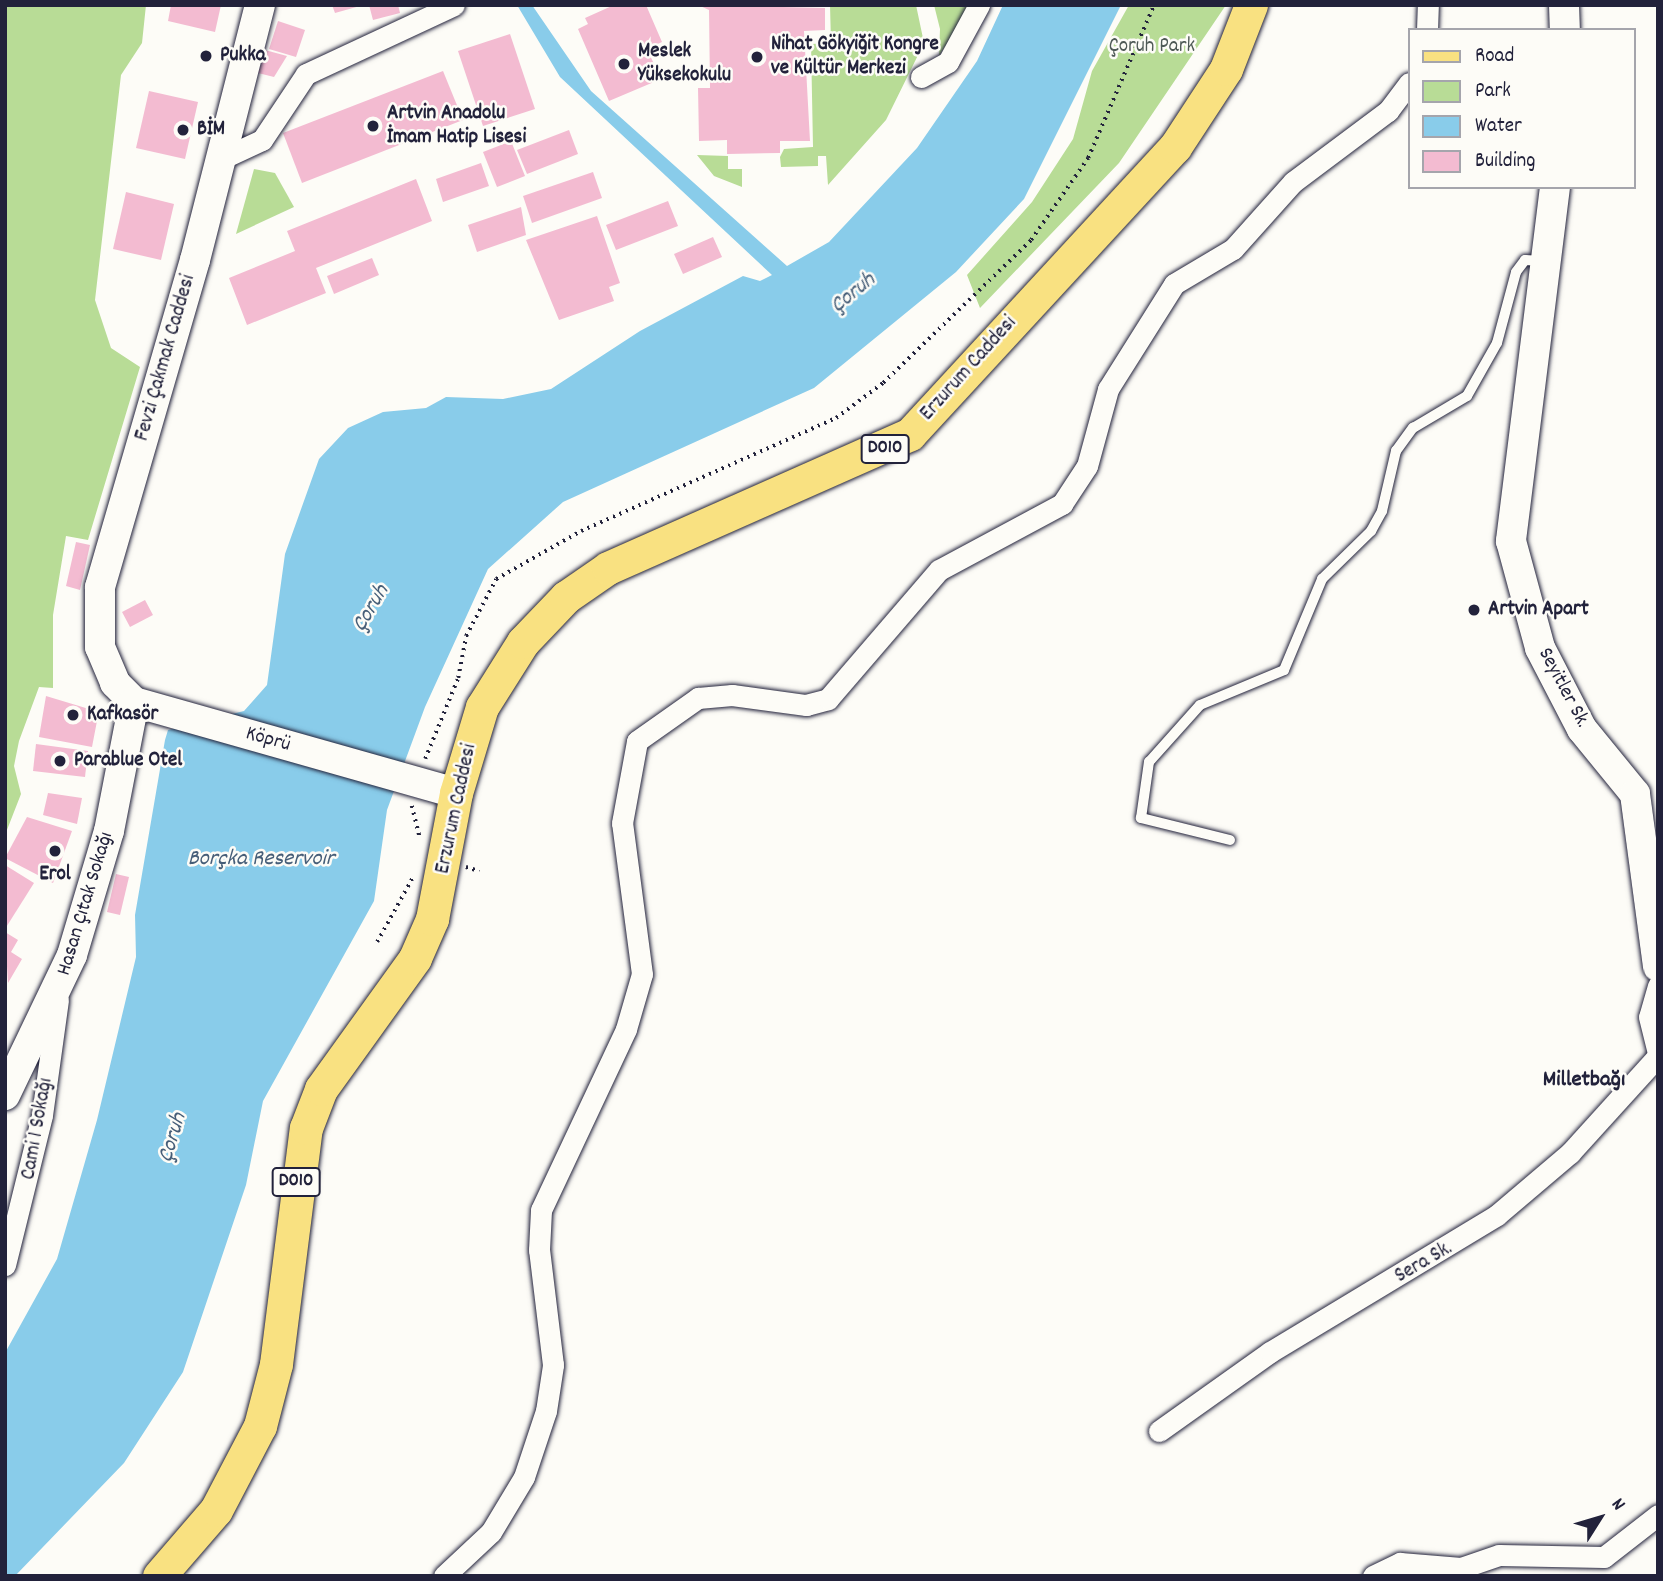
<!DOCTYPE html>
<html>
<head>
<meta charset="utf-8">
<style>
	body { margin:0 }
	#map { position:relative; width:1663px; height:1581px; overflow:hidden; background:#fdfcf7; font-family:Dekko,sans-serif }
	div>[style] { position:absolute }
	[style*='--x'] { left:calc(var(--x)*1px); top:calc(var(--y)*1px); width:calc(var(--w)*1px); rotate:calc(var(--a)*1deg) }
	.green>* { inset:0; background:#b8dc96 }
	.water>* { inset:0; background:#89ccea }
	.building>* { inset:0; background:#f3bbd1 }
	.path>* { height:3.5px; margin-top:-1.75px; transform-origin:0; background:repeating-linear-gradient(90deg,#22223b 0 2px,transparent 0 7px) }
	.roads { filter:drop-shadow(0 0 2px #22223b) drop-shadow(0 0 2px #22223b) }
	.lane>* { height:10px; margin:-5px; padding:0 5px; transform-origin:5px; border-radius:5px; background:#fdfcf7 }
	.street>* { height:21px; margin:-10.5px; padding:0 10.5px; transform-origin:10.5px; border-radius:10.5px; background:#fdfcf7 }
	.secondary>* { height:30px; margin:-15px; padding:0 15px; transform-origin:15px; border-radius:15px; background:#fdfcf7 }
	.primary>* { height:33px; margin:-16.5px; padding:0 16.5px; transform-origin:16.5px; border-radius:16.5px; background:#f9e181 }
	.dots>* { width:19px; height:19px; translate:-50% -50%; box-sizing:border-box; border:4px solid #fdfcf7; border-radius:50% }
	span { translate:-50% -50%; white-space:nowrap; text-align:center; line-height:1.15; -webkit-text-stroke:5px #fdfcf7; paint-order:stroke }
	.shield-label span { padding:2px 5px; background:#fdfcf7; border:2px solid; border-radius:5px; -webkit-text-stroke-width:0 }
	.shield-label { font-size:19px; color:#22223b; font-weight:700 }
	.poi-label { font-size:21px; color:#22223b; font-weight:700 }
	.left { translate:0 -50%; text-align:left }
	.park-label { font-size:21px; color:#4f5a56 }
	.street-label { font-size:21px; color:#22223b }
	.water-label { font-size:23px; color:#465e78; font-style:italic }
	.neighbourhood-label { font-size:23px; color:#22223b; font-weight:700 }
	.frame { position:absolute; inset:0; border:7px solid #22223b; pointer-events:none }
	.legend { position:absolute; left:1408px; top:28px; width:228px; height:161px; box-sizing:border-box; background:#fdfcf7; border:2px solid #a5a5ac; margin:0; padding:9px 12px; list-style:none; font-size:21px; color:#22223b }
	.legend li { display:flex; align-items:center; gap:14px; height:35px }
	.legend b { width:35px; border:2px solid #a5a5ac }
	.north { position:absolute; left:1565px; top:1483px; width:70px; height:70px; -webkit-text-stroke:5px #fdfcf7; paint-order:stroke; rotate:53deg; font-size:19px; font-weight:700; line-height:28px; text-align:center; color:#22223b }
	.north::after { content:''; display:block; margin:auto; width:24px; height:32px; background:#22223b; clip-path:polygon(50% 0,100% 100%,50% 72%,0 100%) }
</style>
</head>
<body>
<div id="map">
	<div class="green">
		<i style="clip-path:polygon(5px 5px,146px 5px,142px 43px,121px 75px,95px 300px,111px 348px,140px 367px,88px 540px,66px 536px,53px 615px,53px 688px,39px 687px,19px 741px,14px 766px,21px 794px,5px 835px)"></i>
		<i style="clip-path:polygon(830px 5px,916px 5px,924px 43px,886px 120px,828px 185px,826px 156px,818px 156px,818px 166px,781px 167px,780px 157px,784px 149px,813px 147px,811px 44px,831px 43px)"></i>
		<i style="clip-path:polygon(934px 5px,971px 5px,939px 56px,940px 29px)"></i>
		<i style="clip-path:polygon(1129px 5px,1226px 5px,1119px 163px,980px 308px,967px 275px,1032px 202px,1073px 139px,1092px 71px)"></i>
		<i style="clip-path:polygon(697px 155px,728px 156px,728px 169px,742px 169px,742px 187px,714px 176px)"></i>
		<i style="clip-path:polygon(254px 169px,275px 173px,294px 207px,236px 234px)"></i>
	</div>
	<div class="water">
		<i style="clip-path:polygon(517px 5px,532px 5px,591px 91px,787px 266px,829px 242px,917px 148px,977px 61px,1003px 5px,1121px 5px,1024px 199px,956px 272px,814px 388px,563px 502px,488px 569px,425px 707px,387px 810px,374px 901px,263px 1101px,246px 1185px,183px 1372px,124px 1463px,15px 1576px,5px 1576px,5px 1353px,57px 1259px,97px 1120px,136px 957px,135px 915px,165px 740px,168px 730px,244px 711px,267px 685px,285px 554px,319px 459px,348px 428px,383px 412px,426px 408px,446px 397px,503px 399px,551px 389px,640px 331px,743px 276px,760px 281px,772px 275px,560px 77px)"></i>
	</div>
	<div class="building">
		<i style="clip-path:polygon(171px 5px,221px 5px,215px 32px,168px 21px)"></i>
		<i style="clip-path:polygon(332px 5px,360px 5px,360px 6px,335px 13px)"></i>
		<i style="clip-path:polygon(369px 5px,398px 5px,400px 13px,373px 20px)"></i>
		<i style="clip-path:polygon(614px 5px,646px 5px,662px 42px,647px 49px,661px 79px,609px 101px,578px 29px,588px 24px,585px 18px)"></i>
		<i style="clip-path:polygon(698px 5px,825px 8px,825px 30px,804px 31px,810px 141px,780px 141px,780px 153px,727px 154px,727px 140px,699px 141px,698px 88px,710px 88px,709px 10px)"></i>
		<i style="clip-path:polygon(278px 21px,305px 30px,296px 57px,269px 49px)"></i>
		<i style="clip-path:polygon(510px 34px,535px 109px,483px 126px,458px 51px)"></i>
		<i style="clip-path:polygon(265px 50px,287px 56px,274px 77px,258px 73px)"></i>
		<i style="clip-path:polygon(443px 71px,463px 120px,302px 183px,283px 133px)"></i>
		<i style="clip-path:polygon(149px 91px,198px 102px,185px 159px,136px 148px)"></i>
		<i style="clip-path:polygon(569px 130px,578px 154px,527px 174px,517px 150px)"></i>
		<i style="clip-path:polygon(511px 141px,525px 176px,497px 187px,483px 152px)"></i>
		<i style="clip-path:polygon(481px 163px,489px 186px,443px 202px,436px 179px)"></i>
		<i style="clip-path:polygon(593px 172px,602px 198px,532px 223px,523px 196px)"></i>
		<i style="clip-path:polygon(416px 179px,432px 221px,316px 268px,326px 293px,247px 325px,229px 278px,295px 251px,287px 231px)"></i>
		<i style="clip-path:polygon(126px 192px,174px 204px,161px 260px,113px 249px)"></i>
		<i style="clip-path:polygon(668px 201px,678px 226px,616px 250px,606px 225px)"></i>
		<i style="clip-path:polygon(521px 207px,526px 235px,477px 252px,468px 225px)"></i>
		<i style="clip-path:polygon(597px 216px,620px 283px,609px 287px,614px 301px,559px 320px,526px 240px)"></i>
		<i style="clip-path:polygon(713px 237px,722px 257px,683px 274px,674px 254px)"></i>
		<i style="clip-path:polygon(372px 258px,379px 275px,334px 294px,327px 276px)"></i>
		<i style="clip-path:polygon(76px 542px,90px 545px,80px 590px,66px 586px)"></i>
		<i style="clip-path:polygon(145px 600px,153px 615px,130px 627px,122px 612px)"></i>
		<i style="clip-path:polygon(46px 696px,89px 709px,87px 719px,97px 721px,92px 747px,39px 737px)"></i>
		<i style="clip-path:polygon(36px 744px,88px 751px,85px 777px,33px 771px)"></i>
		<i style="clip-path:polygon(48px 793px,82px 798px,77px 824px,43px 815px)"></i>
		<i style="clip-path:polygon(27px 817px,72px 831px,53px 883px,5px 858px)"></i>
		<i style="clip-path:polygon(5px 865px,34px 883px,5px 929px)"></i>
		<i style="clip-path:polygon(116px 874px,129px 877px,120px 915px,107px 912px)"></i>
		<i style="clip-path:polygon(5px 932px,18px 940px,11px 952px,22px 959px,8px 983px)"></i>
	</div>
	<div class="path">
		<i style="--x:425;--y:759;--w:87;--a:-67.8"></i>
		<i style="--x:458;--y:678;--w:43;--a:-79.2"></i>
		<i style="--x:466;--y:636;--w:64;--a:-62.2"></i>
		<i style="--x:496;--y:579;--w:98;--a:-29.5"></i>
		<i style="--x:581;--y:531;--w:279;--a:-23.9"></i>
		<i style="--x:836;--y:418;--w:59;--a:-36.7"></i>
		<i style="--x:883;--y:383;--w:206;--a:-44"></i>
		<i style="--x:1031;--y:240;--w:100;--a:-55.2"></i>
		<i style="--x:1088;--y:158;--w:167;--a:-66.7"></i>
		<i style="--x:412;--y:806;--w:34;--a:76"></i>
		<i style="--x:466;--y:867;--w:14;--a:17"></i>
		<i style="--x:377;--y:942;--w:74;--a:-61"></i>
	</div>
	<div class="roads">
		<div class="lane">
			<i style="--x:1230;--y:840;--w:92;--a:-166.1"></i>
			<i style="--x:1141;--y:818;--w:57;--a:-81.9"></i>
			<i style="--x:1149;--y:762;--w:76;--a:-48.2"></i>
			<i style="--x:1200;--y:705;--w:91;--a:-22.6"></i>
			<i style="--x:1284;--y:670;--w:99;--a:-67.3"></i>
			<i style="--x:1322;--y:579;--w:69;--a:-44.4"></i>
			<i style="--x:1371;--y:531;--w:23;--a:-61"></i>
			<i style="--x:1382;--y:511;--w:62;--a:-76.9"></i>
			<i style="--x:1396;--y:451;--w:29;--a:-54"></i>
			<i style="--x:1413;--y:428;--w:63;--a:-30.7"></i>
			<i style="--x:1467;--y:396;--w:61;--a:-60.5"></i>
			<i style="--x:1497;--y:343;--w:73;--a:-75"></i>
			<i style="--x:1516;--y:272;--w:15;--a:-53"></i>
			<i style="--x:1525;--y:260;--w:17;--a:3"></i>
		</div>
		<div class="street">
			<i style="--x:1427;--y:30;--w:25;--a:-88"></i>
			<i style="--x:921;--y:77;--w:31;--a:-29"></i>
			<i style="--x:948;--y:62;--w:65;--a:-61.5"></i>
			<i style="--x:221;--y:159;--w:45;--a:-24.9"></i>
			<i style="--x:262;--y:140;--w:79;--a:-56.3"></i>
			<i style="--x:306;--y:74;--w:163;--a:-25"></i>
			<i style="--x:1658;--y:986;--w:32;--a:106"></i>
			<i style="--x:1649;--y:1017;--w:38;--a:76"></i>
			<i style="--x:5;--y:1265;--w:154;--a:-76.1"></i>
			<i style="--x:42;--y:1115;--w:116;--a:-82.1"></i>
			<i style="--x:1159;--y:1431;--w:136;--a:-35.4"></i>
			<i style="--x:1270;--y:1352;--w:265;--a:-31.1"></i>
			<i style="--x:1497;--y:1215;--w:96;--a:-40.3"></i>
			<i style="--x:1570;--y:1153;--w:131;--a:-47.8"></i>
			<i style="--x:444;--y:1576;--w:64;--a:-43.1"></i>
			<i style="--x:491;--y:1532;--w:64;--a:-59"></i>
			<i style="--x:524;--y:1477;--w:70;--a:-71.6"></i>
			<i style="--x:546;--y:1411;--w:47;--a:-81.3"></i>
			<i style="--x:553;--y:1365;--w:116;--a:-96.9"></i>
			<i style="--x:539;--y:1250;--w:40;--a:-87.1"></i>
			<i style="--x:541;--y:1210;--w:200;--a:-64.8"></i>
			<i style="--x:626;--y:1029;--w:57;--a:-73.8"></i>
			<i style="--x:642;--y:974;--w:152;--a:-97.5"></i>
			<i style="--x:622;--y:823;--w:83;--a:-79.6"></i>
			<i style="--x:637;--y:741;--w:75;--a:-35.2"></i>
			<i style="--x:698;--y:698;--w:34;--a:-5"></i>
			<i style="--x:732;--y:695;--w:75;--a:7.7"></i>
			<i style="--x:806;--y:705;--w:23;--a:-15"></i>
			<i style="--x:828;--y:699;--w:170;--a:-49.3"></i>
			<i style="--x:939;--y:570;--w:140;--a:-28.2"></i>
			<i style="--x:1062;--y:504;--w:45;--a:-56.7"></i>
			<i style="--x:1087;--y:466;--w:80;--a:-74.7"></i>
			<i style="--x:1108;--y:389;--w:124;--a:-57.8"></i>
			<i style="--x:1174;--y:284;--w:69;--a:-30.7"></i>
			<i style="--x:1233;--y:249;--w:90;--a:-48.2"></i>
			<i style="--x:1293;--y:182;--w:119;--a:-36.8"></i>
			<i style="--x:1388;--y:111;--w:35;--a:-53"></i>
			<i style="--x:1373;--y:1576;--w:30;--a:-26"></i>
			<i style="--x:1400;--y:1563;--w:61;--a:4.7"></i>
			<i style="--x:1461;--y:1568;--w:40;--a:-18.9"></i>
			<i style="--x:1499;--y:1555;--w:105;--a:1.1"></i>
			<i style="--x:1604;--y:1557;--w:68;--a:-37.9"></i>
		</div>
		<div class="secondary">
			<i style="--x:260;--y:5;--w:263;--a:104.3"></i>
			<i style="--x:195;--y:260;--w:341;--a:106.2"></i>
			<i style="--x:100;--y:587;--w:60;--a:90"></i>
			<i style="--x:100;--y:647;--w:39;--a:67"></i>
			<i style="--x:115;--y:683;--w:27;--a:45"></i>
			<i style="--x:134;--y:702;--w:335;--a:15.8"></i>
			<i style="--x:1564;--y:5;--w:25;--a:88"></i>
			<i style="--x:1555;--y:187;--w:357;--a:97.1"></i>
			<i style="--x:1511;--y:541;--w:111;--a:74.8"></i>
			<i style="--x:1540;--y:648;--w:91;--a:62.6"></i>
			<i style="--x:1582;--y:729;--w:84;--a:50.8"></i>
			<i style="--x:1635;--y:794;--w:174;--a:82.4"></i>
			<i style="--x:5;--y:1095;--w:155;--a:-64.4"></i>
			<i style="--x:72;--y:955;--w:129;--a:-73.4"></i>
			<i style="--x:109;--y:831;--w:131;--a:-79"></i>
		</div>
		<div class="primary">
			<i style="--x:159;--y:1576;--w:87;--a:-49.2"></i>
			<i style="--x:216;--y:1510;--w:95;--a:-62.4"></i>
			<i style="--x:260;--y:1426;--w:64;--a:-75.5"></i>
			<i style="--x:276;--y:1364;--w:238;--a:-82.8"></i>
			<i style="--x:306;--y:1128;--w:42;--a:-69"></i>
			<i style="--x:321;--y:1089;--w:161;--a:-54.3"></i>
			<i style="--x:415;--y:958;--w:43;--a:-66.4"></i>
			<i style="--x:432;--y:919;--w:128;--a:-79.2"></i>
			<i style="--x:456;--y:793;--w:90;--a:-73.2"></i>
			<i style="--x:482;--y:707;--w:77;--a:-57.8"></i>
			<i style="--x:523;--y:642;--w:62;--a:-46.3"></i>
			<i style="--x:566;--y:597;--w:51;--a:-34.6"></i>
			<i style="--x:608;--y:568;--w:330;--a:-23.9"></i>
			<i style="--x:910;--y:434;--w:391;--a:-47.3"></i>
			<i style="--x:1175;--y:147;--w:93;--a:-56.8"></i>
			<i style="--x:1226;--y:69;--w:69;--a:-68.7"></i>
		</div>
	</div>
	<div class="dots">
		<i style="left:206px;top:56px;background:#22223b"></i>
		<i style="left:757px;top:57px;background:#22223b"></i>
		<i style="left:624px;top:64px;background:#22223b"></i>
		<i style="left:373px;top:126px;background:#22223b"></i>
		<i style="left:183px;top:130px;background:#22223b"></i>
		<i style="left:1474px;top:610px;background:#22223b"></i>
		<i style="left:73px;top:715px;background:#22223b"></i>
		<i style="left:60px;top:761px;background:#22223b"></i>
		<i style="left:55px;top:851px;background:#22223b"></i>
	</div>
	<div class="shield-label">
		<span style="left:885px;top:449px">D010</span>
		<span style="left:296px;top:1182px">D010</span>
	</div>
	<div class="poi-label">
		<span class="left" style="left:771px;top:57px">Nihat Gökyiğit Kongre<br>ve Kültür Merkezi</span>
		<span class="left" style="left:638px;top:64px">Meslek<br>Yüksekokulu</span>
		<span class="left" style="left:220px;top:56px">Pukka</span>
		<span class="left" style="left:387px;top:126px">Artvin Anadolu<br>İmam Hatip Lisesi</span>
		<span class="left" style="left:197px;top:130px">BİM</span>
		<span class="left" style="left:1488px;top:610px">Artvin Apart</span>
		<span class="left" style="left:87px;top:715px">Kafkasör</span>
		<span class="left" style="left:74px;top:761px">Parablue Otel</span>
		<span style="left:55px;top:875px">Erol</span>
	</div>
	<div class="park-label">
		<span style="left:1152px;top:47px">Çoruh Park</span>
	</div>
	<div class="street-label">
		<span style="left:166px;top:358px;rotate:-74deg">Fevzi Çakmak Caddesi</span>
		<span style="left:969px;top:369px;rotate:-48deg">Erzurum Caddesi</span>
		<span style="left:1563px;top:688px;rotate:62deg">Seyitler Sk.</span>
		<span style="left:268px;top:740px;rotate:16deg">Köprü</span>
		<span style="left:457px;top:809px;rotate:-78deg">Erzurum Caddesi</span>
		<span style="left:86px;top:904px;rotate:-73deg">Hasan Çıtak Sokağı</span>
		<span style="left:38px;top:1129px;rotate:-80deg">Cami 1 Sokağı</span>
		<span style="left:1424px;top:1263px;rotate:-30deg">Sera Sk.</span>
	</div>
	<div class="water-label">
		<span style="left:854px;top:294px;rotate:-39deg">Çoruh</span>
		<span style="left:372px;top:609px;rotate:-59deg">Çoruh</span>
		<span style="left:261px;top:860px">Borçka Reservoir</span>
		<span style="left:174px;top:1138px;rotate:-73deg">Çoruh</span>
	</div>
	<div class="neighbourhood-label">
		<span style="left:1584px;top:1081px">Milletbağı</span>
	</div>
	<div class="frame"></div>
	<ul class="legend">
	<li><b style="height:9px;background:#f9e181"></b>Road</li>
	<li><b style="height:19px;background:#b8dc96"></b>Park</li>
	<li><b style="height:19px;background:#89ccea"></b>Water</li>
	<li><b style="height:19px;background:#f3bbd1"></b>Building</li>
	</ul>
	<div class="north">N</div>
</div>
</body>
</html>
